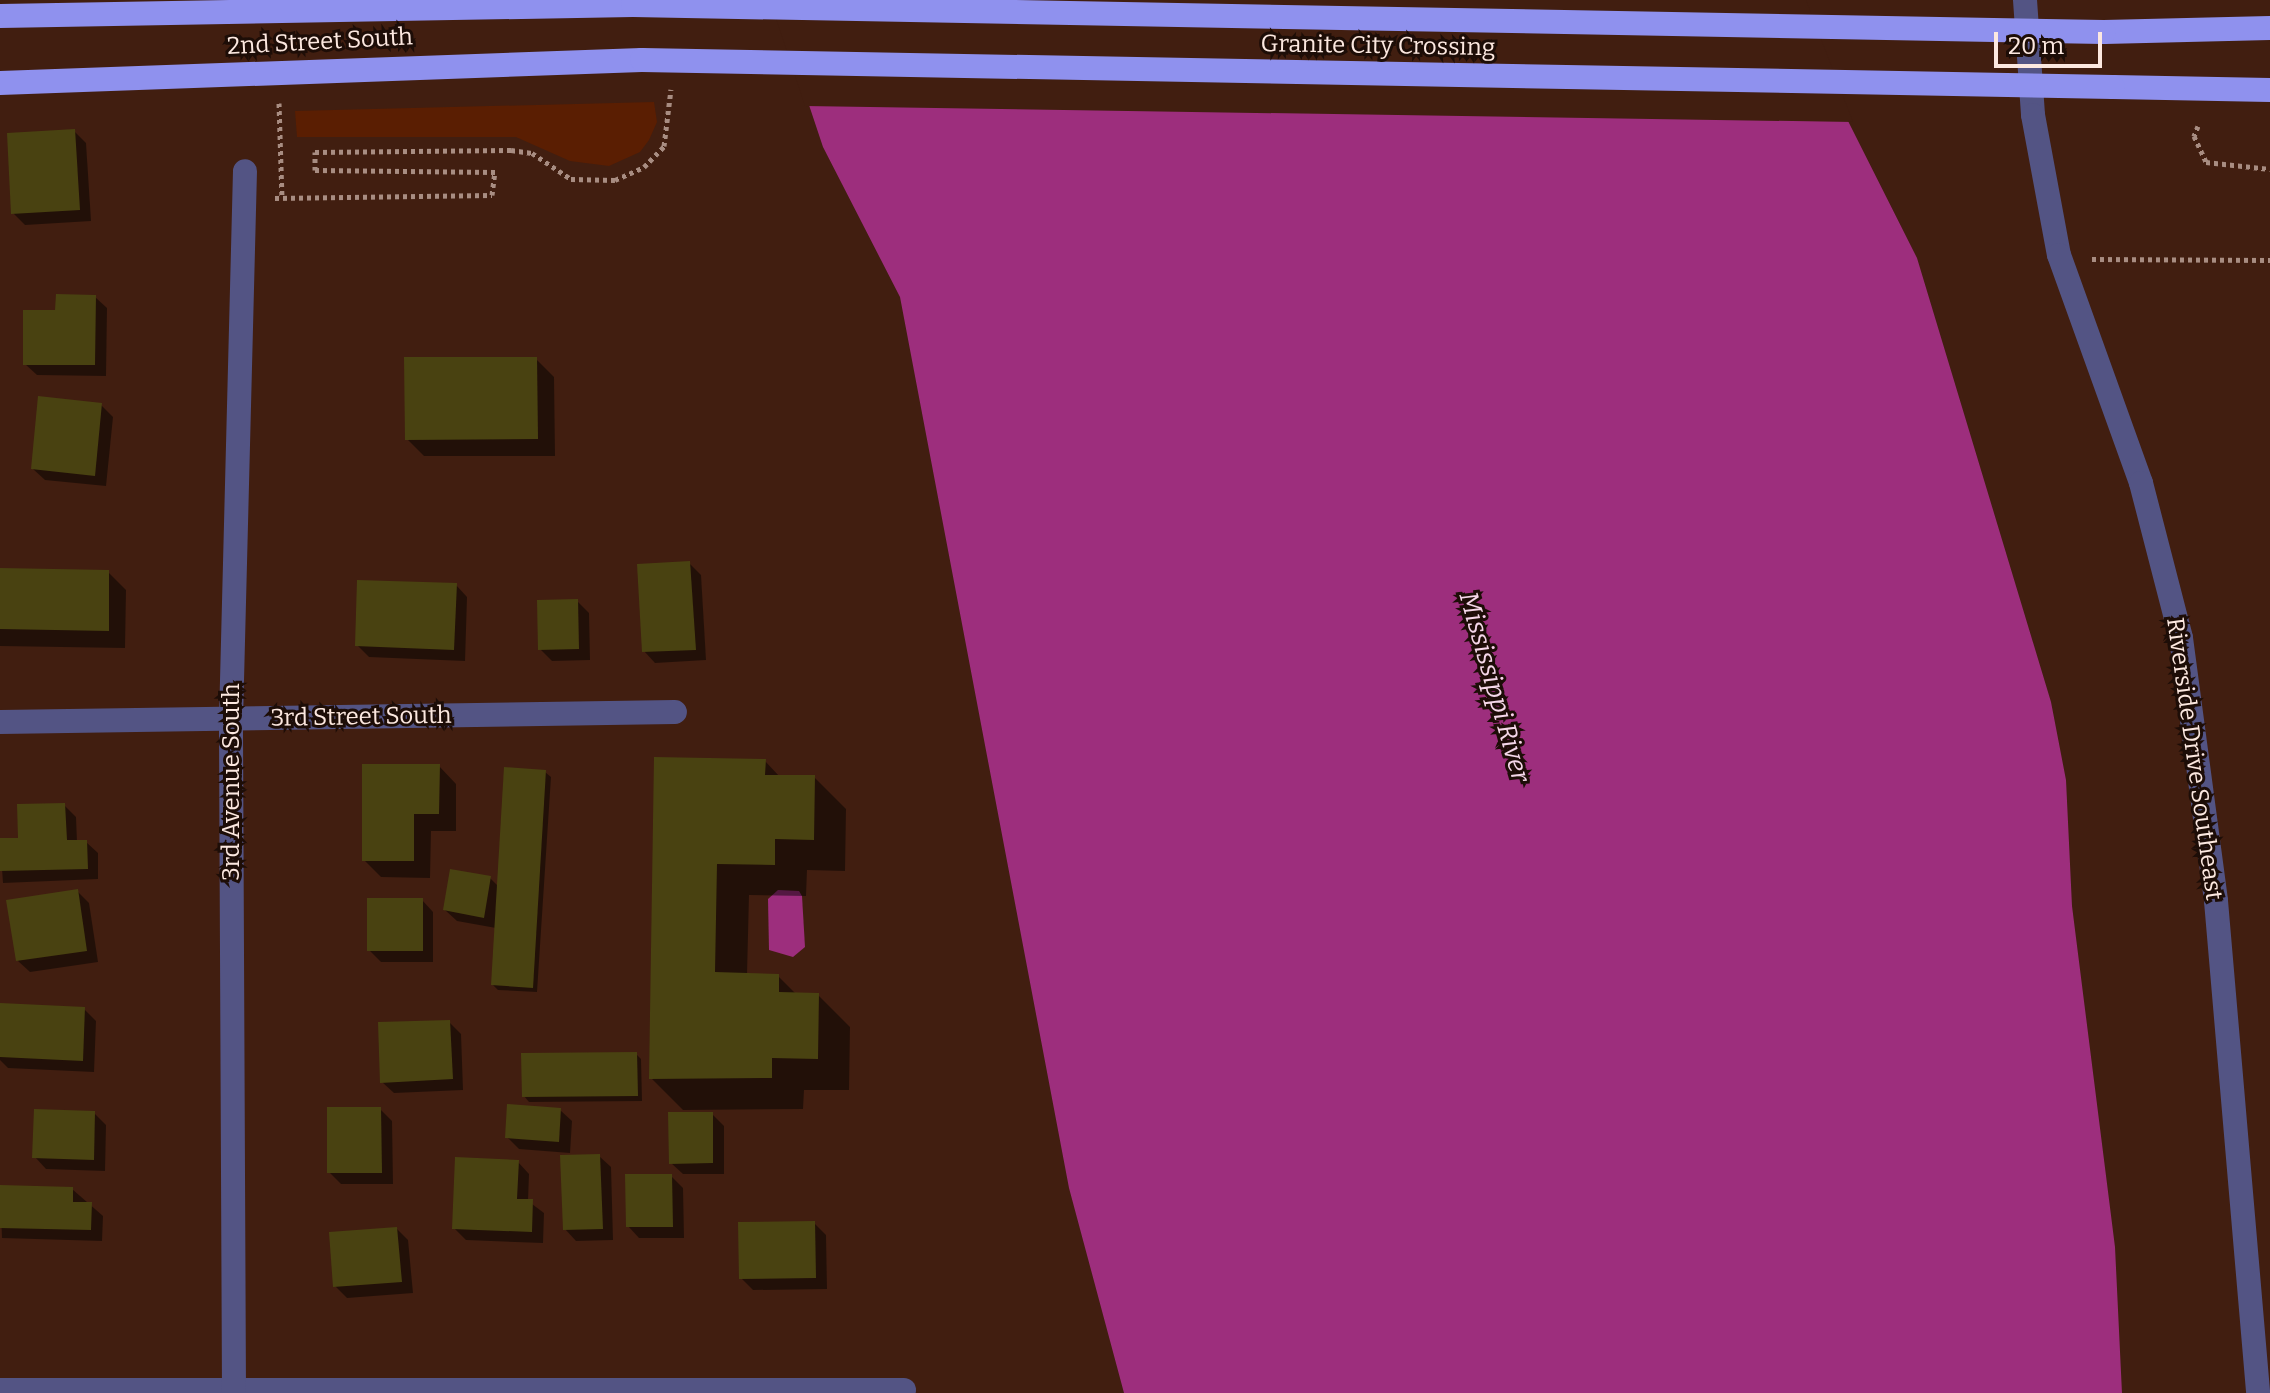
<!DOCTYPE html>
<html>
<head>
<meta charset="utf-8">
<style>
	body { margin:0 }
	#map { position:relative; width:2270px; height:1393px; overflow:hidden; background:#411e10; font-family:Bitter,serif }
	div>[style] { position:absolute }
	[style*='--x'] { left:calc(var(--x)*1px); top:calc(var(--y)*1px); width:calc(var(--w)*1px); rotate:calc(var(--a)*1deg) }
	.green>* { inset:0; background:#5a1e02 }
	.water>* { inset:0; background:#9d2e7d }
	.pier>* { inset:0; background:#411e10 }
	.shadow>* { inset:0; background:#0007 }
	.building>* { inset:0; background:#494211 }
	.path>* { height:5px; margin-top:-2.5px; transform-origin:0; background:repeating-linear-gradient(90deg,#a88d82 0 4px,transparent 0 8px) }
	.minor>* { height:24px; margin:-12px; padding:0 12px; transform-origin:12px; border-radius:12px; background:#535484 }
	.highway>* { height:24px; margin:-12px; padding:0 12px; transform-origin:12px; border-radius:12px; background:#8f91ee }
	.highway-bridge>* { height:24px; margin:-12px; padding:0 12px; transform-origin:12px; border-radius:12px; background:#8f91ee }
	span { translate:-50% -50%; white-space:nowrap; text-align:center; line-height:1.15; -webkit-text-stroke:6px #1d0d07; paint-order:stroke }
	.street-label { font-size:24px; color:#fce8e0 }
	.water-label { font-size:26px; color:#f5d7e9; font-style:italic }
	.scale { position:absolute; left:1994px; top:32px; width:108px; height:36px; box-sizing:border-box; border:4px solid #fce8e0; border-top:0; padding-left:10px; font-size:24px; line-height:28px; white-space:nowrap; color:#fce8e0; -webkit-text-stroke:6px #1d0d07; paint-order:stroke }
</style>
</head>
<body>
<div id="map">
	<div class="green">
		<i style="clip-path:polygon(654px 102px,657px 122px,649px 140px,640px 152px,609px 166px,570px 161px,516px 137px,297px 137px,295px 111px)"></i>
	</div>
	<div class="water">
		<i style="clip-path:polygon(774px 0,1847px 119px,1917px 258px,2051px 702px,2066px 780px,2072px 906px,2115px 1247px,2122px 1393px,1124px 1393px,1069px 1188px,900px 297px,823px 147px)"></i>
		<i style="clip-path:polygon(778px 890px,799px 891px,802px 896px,805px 947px,793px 957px,769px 950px,768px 899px)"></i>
	</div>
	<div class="pier">
		<i style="clip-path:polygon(770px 0,1806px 0,1853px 122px,805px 106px)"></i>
	</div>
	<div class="shadow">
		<i style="clip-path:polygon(74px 131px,86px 143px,91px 221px,25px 225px,13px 213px)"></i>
		<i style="clip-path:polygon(95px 297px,107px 308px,106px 376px,37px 375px,25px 364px,57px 312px)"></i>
		<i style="clip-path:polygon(536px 359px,554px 377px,555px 456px,424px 456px,407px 439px)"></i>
		<i style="clip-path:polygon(101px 405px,113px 417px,106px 486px,45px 480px,33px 469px)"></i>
		<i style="clip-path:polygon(689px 563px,701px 575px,706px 660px,655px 663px,644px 651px)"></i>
		<i style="clip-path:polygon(0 570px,108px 572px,126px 590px,125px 648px,0 646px)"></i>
		<i style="clip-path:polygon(456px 585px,467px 597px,465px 661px,369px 657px,357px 645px)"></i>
		<i style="clip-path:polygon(577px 601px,589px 613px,590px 660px,552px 661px,540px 649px)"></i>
		<i style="clip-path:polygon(656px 759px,765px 761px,780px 777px,814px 777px,846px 809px,845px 871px,807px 870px,806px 896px,749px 895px,747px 975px,778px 976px,796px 994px,818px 995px,850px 1027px,849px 1090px,804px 1090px,803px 1109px,683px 1110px,651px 1078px)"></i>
		<i style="clip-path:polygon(439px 766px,456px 784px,456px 831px,431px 831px,430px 878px,381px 877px,364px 860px)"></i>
		<i style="clip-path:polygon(545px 772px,551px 777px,537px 992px,498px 990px,493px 985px,496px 928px,457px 921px,445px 910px,490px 878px,499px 887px)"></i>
		<i style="clip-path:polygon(64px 805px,76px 817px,77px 842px,86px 842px,98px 853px,98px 879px,3px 883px,0 840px,20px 840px)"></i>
		<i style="clip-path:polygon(77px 891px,89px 903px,98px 962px,30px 972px,18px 961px)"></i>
		<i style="clip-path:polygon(422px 900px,433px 912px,433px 962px,381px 962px,369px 950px)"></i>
		<i style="clip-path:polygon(0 1005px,84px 1009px,96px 1021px,94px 1072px,8px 1068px,0 1060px)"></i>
		<i style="clip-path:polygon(449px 1022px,461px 1034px,463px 1090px,394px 1093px,382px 1082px)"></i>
		<i style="clip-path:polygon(636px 1054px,641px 1059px,642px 1101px,529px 1102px,524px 1096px)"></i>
		<i style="clip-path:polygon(380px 1109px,392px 1121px,393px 1184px,341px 1184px,329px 1172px)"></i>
		<i style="clip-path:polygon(560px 1110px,572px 1121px,570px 1153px,519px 1149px,507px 1137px)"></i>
		<i style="clip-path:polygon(94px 1113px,106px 1125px,105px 1171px,46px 1169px,35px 1157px)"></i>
		<i style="clip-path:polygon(712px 1114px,724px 1126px,724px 1174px,683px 1174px,671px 1163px)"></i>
		<i style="clip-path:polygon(599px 1156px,611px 1167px,613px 1240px,576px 1241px,565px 1229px)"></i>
		<i style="clip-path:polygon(518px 1162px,529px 1174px,528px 1201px,544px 1213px,543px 1243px,466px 1240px,454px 1228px)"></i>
		<i style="clip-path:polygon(671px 1176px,683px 1188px,684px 1238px,639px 1238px,628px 1226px)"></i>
		<i style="clip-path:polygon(0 1187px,72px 1189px,103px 1216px,102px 1241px,2px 1238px)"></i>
		<i style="clip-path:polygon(814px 1223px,826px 1235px,827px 1289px,753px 1290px,741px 1278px)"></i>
		<i style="clip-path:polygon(397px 1229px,408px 1240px,413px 1293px,347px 1298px,335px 1286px)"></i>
	</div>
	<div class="building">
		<i style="clip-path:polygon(75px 129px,80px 210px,11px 214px,7px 133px)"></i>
		<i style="clip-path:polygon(56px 294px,96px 295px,95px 365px,23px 365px,23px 310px,55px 310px)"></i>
		<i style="clip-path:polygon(404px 357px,537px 357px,538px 439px,405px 440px)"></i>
		<i style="clip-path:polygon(38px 396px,102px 403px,95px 476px,31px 469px)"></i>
		<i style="clip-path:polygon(690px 561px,696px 650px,642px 652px,637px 564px)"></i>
		<i style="clip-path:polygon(0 568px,109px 570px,109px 631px,0 629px)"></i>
		<i style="clip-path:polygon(357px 580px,457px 583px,454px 650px,355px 646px)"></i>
		<i style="clip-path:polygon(578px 599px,579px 649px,538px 650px,537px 600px)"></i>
		<i style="clip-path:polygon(654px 757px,766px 759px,765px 775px,815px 775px,814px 840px,775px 839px,775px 865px,717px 864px,715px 972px,779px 974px,779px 992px,819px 993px,818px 1059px,772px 1058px,772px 1078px,649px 1079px)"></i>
		<i style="clip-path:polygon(362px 764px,440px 764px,439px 814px,414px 814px,414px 861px,362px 861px)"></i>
		<i style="clip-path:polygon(504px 767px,546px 770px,533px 988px,491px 985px)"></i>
		<i style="clip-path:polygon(65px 803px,67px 840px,87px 840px,88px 869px,0 871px,0 838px,18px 838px,17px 804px)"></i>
		<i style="clip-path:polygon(450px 869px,491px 876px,484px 918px,443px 910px)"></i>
		<i style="clip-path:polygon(78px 889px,87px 951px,16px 961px,6px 900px)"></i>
		<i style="clip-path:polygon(367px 898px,423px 898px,423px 951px,367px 951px)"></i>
		<i style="clip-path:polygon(0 1003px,85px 1007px,83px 1061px,0 1057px)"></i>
		<i style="clip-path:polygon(450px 1020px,453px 1079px,380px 1083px,378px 1022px)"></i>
		<i style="clip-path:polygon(637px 1052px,638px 1096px,522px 1097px,521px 1053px)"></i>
		<i style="clip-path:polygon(507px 1104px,561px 1108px,559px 1142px,505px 1138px)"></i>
		<i style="clip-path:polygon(327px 1107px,381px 1107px,382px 1173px,327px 1173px)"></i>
		<i style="clip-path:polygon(34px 1109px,95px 1111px,94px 1160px,32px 1158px)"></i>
		<i style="clip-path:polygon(668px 1112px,713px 1112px,713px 1163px,669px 1164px)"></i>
		<i style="clip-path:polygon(600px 1154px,603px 1229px,563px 1230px,560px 1155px)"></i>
		<i style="clip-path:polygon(455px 1157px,519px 1160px,517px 1199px,533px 1199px,532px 1232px,452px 1229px)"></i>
		<i style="clip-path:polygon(625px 1174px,672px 1174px,673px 1227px,626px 1227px)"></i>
		<i style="clip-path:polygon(0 1185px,73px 1187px,73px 1202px,92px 1202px,91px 1230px,0 1228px)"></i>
		<i style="clip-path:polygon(815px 1221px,816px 1278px,739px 1279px,738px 1222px)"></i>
		<i style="clip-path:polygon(397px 1227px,402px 1282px,333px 1287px,329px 1232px)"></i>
	</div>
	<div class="path">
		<i style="--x:279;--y:103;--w:95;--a:88.2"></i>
		<i style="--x:2198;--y:126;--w:11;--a:112"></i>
		<i style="--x:2194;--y:136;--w:29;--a:65"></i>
		<i style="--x:2206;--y:162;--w:64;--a:6.2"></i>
		<i style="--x:275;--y:198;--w:217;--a:-0.8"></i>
		<i style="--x:492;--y:195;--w:23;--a:-83"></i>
		<i style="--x:495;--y:172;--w:180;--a:-179.4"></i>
		<i style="--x:315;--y:170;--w:18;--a:-90"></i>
		<i style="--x:315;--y:152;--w:196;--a:-0.6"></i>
		<i style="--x:511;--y:150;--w:21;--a:8"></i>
		<i style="--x:532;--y:153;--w:47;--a:33.7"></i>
		<i style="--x:571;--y:179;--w:44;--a:1.3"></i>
		<i style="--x:615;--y:180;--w:32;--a:-24"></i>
		<i style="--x:644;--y:167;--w:29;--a:-46"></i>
		<i style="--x:664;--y:146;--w:57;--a:-83"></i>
		<i style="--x:2092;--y:259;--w:178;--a:0.3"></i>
	</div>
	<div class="minor">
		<i style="--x:2025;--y:0;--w:115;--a:86"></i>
		<i style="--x:2033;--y:115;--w:142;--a:79.5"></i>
		<i style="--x:2059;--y:255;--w:242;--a:70.2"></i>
		<i style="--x:2141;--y:483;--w:160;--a:75.5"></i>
		<i style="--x:2181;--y:638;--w:265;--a:82.4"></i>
		<i style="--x:2216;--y:901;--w:494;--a:85.1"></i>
		<i style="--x:0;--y:722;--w:675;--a:-0.85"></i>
		<i style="--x:0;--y:1390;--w:904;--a:0"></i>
		<i style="--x:234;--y:1393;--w:673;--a:-90.26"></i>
		<i style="--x:231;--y:720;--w:549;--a:-88.54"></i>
	</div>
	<div class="highway">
		<i style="--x:0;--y:16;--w:633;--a:-1"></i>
		<i style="--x:2104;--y:32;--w:166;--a:-1.4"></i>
		<i style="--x:0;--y:83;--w:642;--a:-2.05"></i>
		<i style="--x:2113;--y:87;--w:157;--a:1.1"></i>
	</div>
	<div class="highway-bridge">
		<i style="--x:633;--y:5;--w:1471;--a:1.05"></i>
		<i style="--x:642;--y:60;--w:1471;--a:1.05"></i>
	</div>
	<div class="street-label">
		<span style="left:320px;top:42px;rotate:-3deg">2nd Street South</span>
		<span style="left:1378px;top:46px;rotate:1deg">Granite City Crossing</span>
		<span style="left:361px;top:717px;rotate:-1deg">3rd Street South</span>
		<span style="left:2194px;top:759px;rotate:82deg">Riverside Drive Southeast</span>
		<span style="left:232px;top:782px;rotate:-90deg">3rd Avenue South</span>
	</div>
	<div class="water-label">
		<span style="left:1494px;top:687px;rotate:74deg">Mississippi River</span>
	</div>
	<div class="scale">20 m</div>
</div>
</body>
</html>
